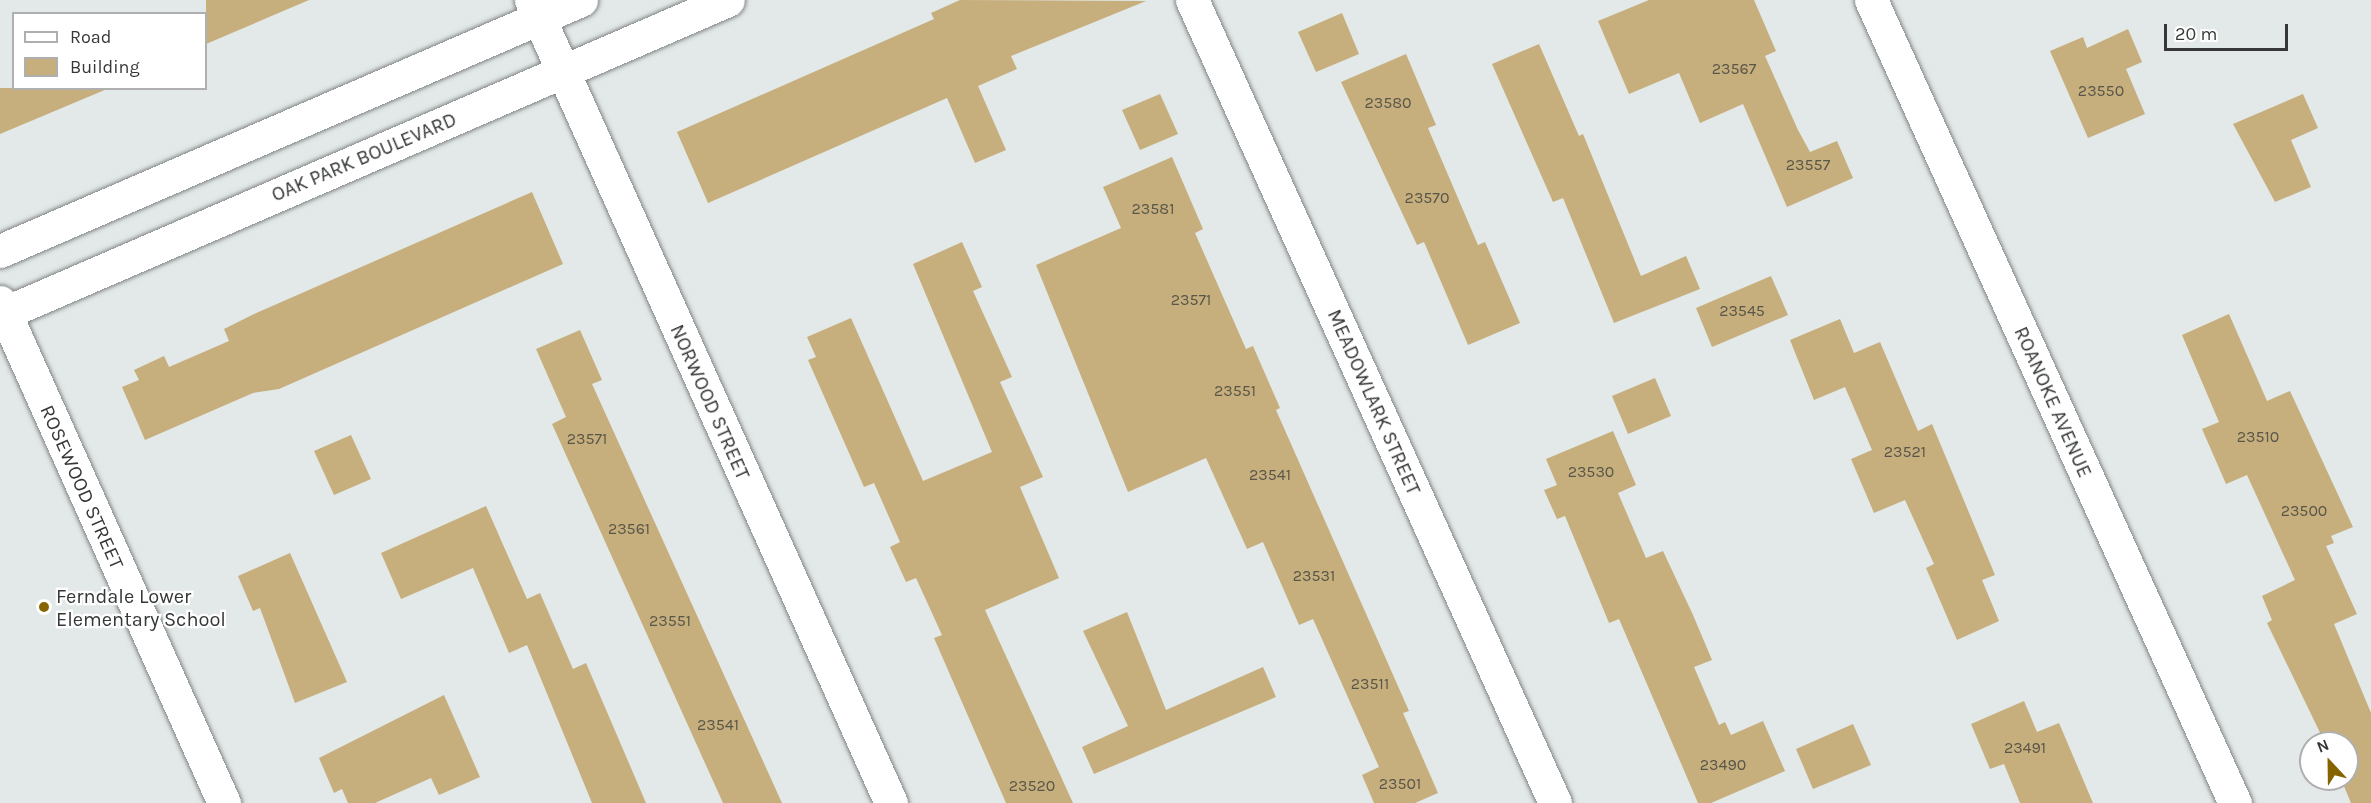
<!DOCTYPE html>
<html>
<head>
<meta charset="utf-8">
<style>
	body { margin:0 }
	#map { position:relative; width:2371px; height:803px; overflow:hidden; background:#e3e8e8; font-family:Karla,sans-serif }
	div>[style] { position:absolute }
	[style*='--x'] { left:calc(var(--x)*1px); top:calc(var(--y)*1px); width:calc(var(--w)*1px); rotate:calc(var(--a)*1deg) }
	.building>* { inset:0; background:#c6af7d }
	.roads { filter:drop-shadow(0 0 2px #7f8485) drop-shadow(0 0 2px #7f8485) }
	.minor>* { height:33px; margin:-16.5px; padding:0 16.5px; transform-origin:16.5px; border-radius:16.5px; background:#fff }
	.dots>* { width:16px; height:16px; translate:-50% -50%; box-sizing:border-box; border:3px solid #fff; border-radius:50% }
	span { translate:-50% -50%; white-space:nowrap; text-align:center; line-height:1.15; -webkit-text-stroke:4.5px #fff; paint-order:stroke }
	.number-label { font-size:16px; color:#5a5649 }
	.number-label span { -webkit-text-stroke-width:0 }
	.street-label { font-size:20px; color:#363838 }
	.poi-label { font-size:20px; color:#363838 }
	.left { translate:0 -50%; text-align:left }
	.legend { position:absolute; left:12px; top:12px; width:195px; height:78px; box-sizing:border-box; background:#fff; border:2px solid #afafaf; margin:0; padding:8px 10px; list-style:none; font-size:18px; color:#363838 }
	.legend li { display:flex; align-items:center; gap:12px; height:30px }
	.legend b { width:30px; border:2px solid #afafaf }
	.north { position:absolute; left:2299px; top:731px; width:60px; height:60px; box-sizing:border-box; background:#fff; border:2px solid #afafaf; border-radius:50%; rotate:338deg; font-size:16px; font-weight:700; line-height:24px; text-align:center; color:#363838 }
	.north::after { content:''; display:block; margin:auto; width:21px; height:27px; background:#856400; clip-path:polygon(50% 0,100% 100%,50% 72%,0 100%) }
	.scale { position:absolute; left:2164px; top:24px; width:124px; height:27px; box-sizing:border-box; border:3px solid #363838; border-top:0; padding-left:8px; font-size:18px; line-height:21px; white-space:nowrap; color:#363838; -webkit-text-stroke:4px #fff; paint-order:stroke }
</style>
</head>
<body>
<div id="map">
	<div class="building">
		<i style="clip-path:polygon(206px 0,309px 0,206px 44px)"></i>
		<i style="clip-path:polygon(960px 0,1146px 1px,1011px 56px,1017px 69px,978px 86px,1006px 150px,975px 163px,947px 98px,708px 203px,677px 132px,934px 19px,931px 13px)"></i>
		<i style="clip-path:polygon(1649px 0,1754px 0,1776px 51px,1765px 56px,1798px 130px,1810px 152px,1837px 141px,1853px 178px,1787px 207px,1743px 104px,1700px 123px,1679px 73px,1629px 94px,1598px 21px)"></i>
		<i style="clip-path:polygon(1342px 13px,1359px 54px,1316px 72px,1298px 32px)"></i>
		<i style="clip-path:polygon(2128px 29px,2142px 62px,2126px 69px,2145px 114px,2088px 138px,2050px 51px,2083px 37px,2087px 48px)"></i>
		<i style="clip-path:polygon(1539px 44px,1579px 136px,1583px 134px,1641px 276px,1686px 256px,1700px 289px,1614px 323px,1563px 198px,1553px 202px,1492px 64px)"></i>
		<i style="clip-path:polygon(1406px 54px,1436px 125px,1428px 128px,1478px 245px,1485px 242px,1520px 323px,1468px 345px,1424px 242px,1417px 245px,1341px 82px)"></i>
		<i style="clip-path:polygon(0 88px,107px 88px,107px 89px,0 134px)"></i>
		<i style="clip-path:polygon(1160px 94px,1178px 134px,1140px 150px,1122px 110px)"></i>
		<i style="clip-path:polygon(2303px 94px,2318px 128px,2291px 140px,2311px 187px,2275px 202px,2233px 124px)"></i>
		<i style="clip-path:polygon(1172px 157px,1203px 229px,1195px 233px,1246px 349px,1253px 346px,1280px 408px,1276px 410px,1409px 711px,1403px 713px,1438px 793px,1415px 803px,1374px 803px,1362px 775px,1379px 767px,1313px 619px,1299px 625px,1263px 542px,1247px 549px,1206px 458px,1128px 492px,1036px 265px,1121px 228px,1103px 187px)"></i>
		<i style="clip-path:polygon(532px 192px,563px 264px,279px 389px,253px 393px,145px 440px,122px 387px,139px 380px,134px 370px,164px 356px,169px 367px,229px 341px,224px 329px,252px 315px)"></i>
		<i style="clip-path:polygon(962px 242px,982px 287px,973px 291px,1012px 377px,1000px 382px,1043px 477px,1020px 487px,1059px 578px,985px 610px,1073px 803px,1006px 803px,934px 638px,942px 635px,916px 578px,906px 582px,890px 547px,900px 542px,874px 483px,864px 487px,808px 360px,816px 357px,807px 337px,851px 318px,923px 481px,992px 452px,913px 264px)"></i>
		<i style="clip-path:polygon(1771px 276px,1788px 315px,1712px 347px,1696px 308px)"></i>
		<i style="clip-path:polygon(2229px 314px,2267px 401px,2290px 391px,2353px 527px,2331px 536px,2334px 543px,2326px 546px,2357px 614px,2334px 624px,2371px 713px,2371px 803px,2351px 803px,2341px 779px,2347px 779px,2347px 743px,2325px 743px,2267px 623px,2272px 620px,2262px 596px,2295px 580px,2247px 475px,2226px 484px,2202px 429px,2219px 422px,2182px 335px)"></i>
		<i style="clip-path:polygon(1840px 319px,1854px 353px,1880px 342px,1918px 431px,1932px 424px,1995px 575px,1982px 580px,1999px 621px,1957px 640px,1926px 568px,1934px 564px,1905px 500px,1874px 513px,1851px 459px,1872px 450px,1845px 387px,1814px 400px,1790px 340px)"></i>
		<i style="clip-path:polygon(580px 330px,602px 380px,592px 384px,782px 803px,723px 803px,552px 424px,566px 417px,536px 349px)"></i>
		<i style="clip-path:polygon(1655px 378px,1671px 416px,1628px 434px,1612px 396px)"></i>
		<i style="clip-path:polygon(1613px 431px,1636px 485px,1618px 493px,1646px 558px,1663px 551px,1693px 615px,1712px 660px,1694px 667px,1719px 725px,1725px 722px,1731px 735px,1763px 721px,1785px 771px,1711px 803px,1698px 803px,1619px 619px,1609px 623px,1565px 516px,1557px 519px,1544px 490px,1557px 485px,1546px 459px)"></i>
		<i style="clip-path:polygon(351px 435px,371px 479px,334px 495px,314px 451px)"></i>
		<i style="clip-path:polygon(486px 506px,527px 599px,540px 593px,573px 669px,586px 663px,646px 803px,592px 803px,527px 645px,509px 653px,473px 568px,401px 599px,381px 553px)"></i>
		<i style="clip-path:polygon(290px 553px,347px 682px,295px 703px,260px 608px,253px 611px,238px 576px)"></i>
		<i style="clip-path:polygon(1127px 612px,1166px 710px,1263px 667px,1276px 697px,1094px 774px,1082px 747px,1128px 726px,1083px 631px)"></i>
		<i style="clip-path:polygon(444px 695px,480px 777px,439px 795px,431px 778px,375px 803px,348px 803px,342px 789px,334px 793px,319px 758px)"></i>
		<i style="clip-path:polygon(2024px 701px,2037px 732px,2059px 723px,2093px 803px,2020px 803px,2004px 764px,1990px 769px,1971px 724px)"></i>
		<i style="clip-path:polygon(1853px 724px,1871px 765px,1813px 789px,1796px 749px)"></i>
	</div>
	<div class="roads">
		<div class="minor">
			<i style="--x:531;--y:0;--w:880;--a:65.85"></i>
			<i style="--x:1192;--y:0;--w:881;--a:65.67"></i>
			<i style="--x:1871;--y:0;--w:882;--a:65.62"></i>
			<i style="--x:0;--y:251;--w:633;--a:-23.37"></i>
			<i style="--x:0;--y:302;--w:549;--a:65.91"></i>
			<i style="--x:0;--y:315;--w:793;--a:-23.4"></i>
		</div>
	</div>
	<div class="dots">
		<i style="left:44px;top:607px;background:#856400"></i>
	</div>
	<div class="number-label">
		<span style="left:1734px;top:69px">23567</span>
		<span style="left:2101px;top:91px">23550</span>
		<span style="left:1388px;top:103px">23580</span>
		<span style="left:1808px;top:165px">23557</span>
		<span style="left:1427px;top:198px">23570</span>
		<span style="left:1153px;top:209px">23581</span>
		<span style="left:1191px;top:300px">23571</span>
		<span style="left:1742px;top:311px">23545</span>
		<span style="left:1235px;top:391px">23551</span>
		<span style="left:2258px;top:437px">23510</span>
		<span style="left:587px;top:439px">23571</span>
		<span style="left:1905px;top:452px">23521</span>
		<span style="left:1591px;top:472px">23530</span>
		<span style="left:1270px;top:475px">23541</span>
		<span style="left:2304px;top:511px">23500</span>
		<span style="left:629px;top:529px">23561</span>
		<span style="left:1314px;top:576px">23531</span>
		<span style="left:670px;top:621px">23551</span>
		<span style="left:1370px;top:684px">23511</span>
		<span style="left:718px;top:725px">23541</span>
		<span style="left:2025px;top:748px">23491</span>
		<span style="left:1723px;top:765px">23490</span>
		<span style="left:1400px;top:784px">23501</span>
		<span style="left:1032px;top:786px">23520</span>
	</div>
	<div class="street-label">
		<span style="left:364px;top:157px;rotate:-23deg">OAK PARK BOULEVARD</span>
		<span style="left:710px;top:402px;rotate:66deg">NORWOOD STREET</span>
		<span style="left:1374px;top:402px;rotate:66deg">MEADOWLARK STREET</span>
		<span style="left:2053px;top:402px;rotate:66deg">ROANOKE AVENUE</span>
		<span style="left:82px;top:487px;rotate:66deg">ROSEWOOD STREET</span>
	</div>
	<div class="poi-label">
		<span class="left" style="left:56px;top:608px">Ferndale Lower<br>Elementary School</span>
	</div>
	<ul class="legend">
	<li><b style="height:8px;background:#fff"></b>Road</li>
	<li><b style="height:16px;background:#c6af7d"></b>Building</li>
	</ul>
	<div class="north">N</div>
	<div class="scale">20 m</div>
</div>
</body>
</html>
